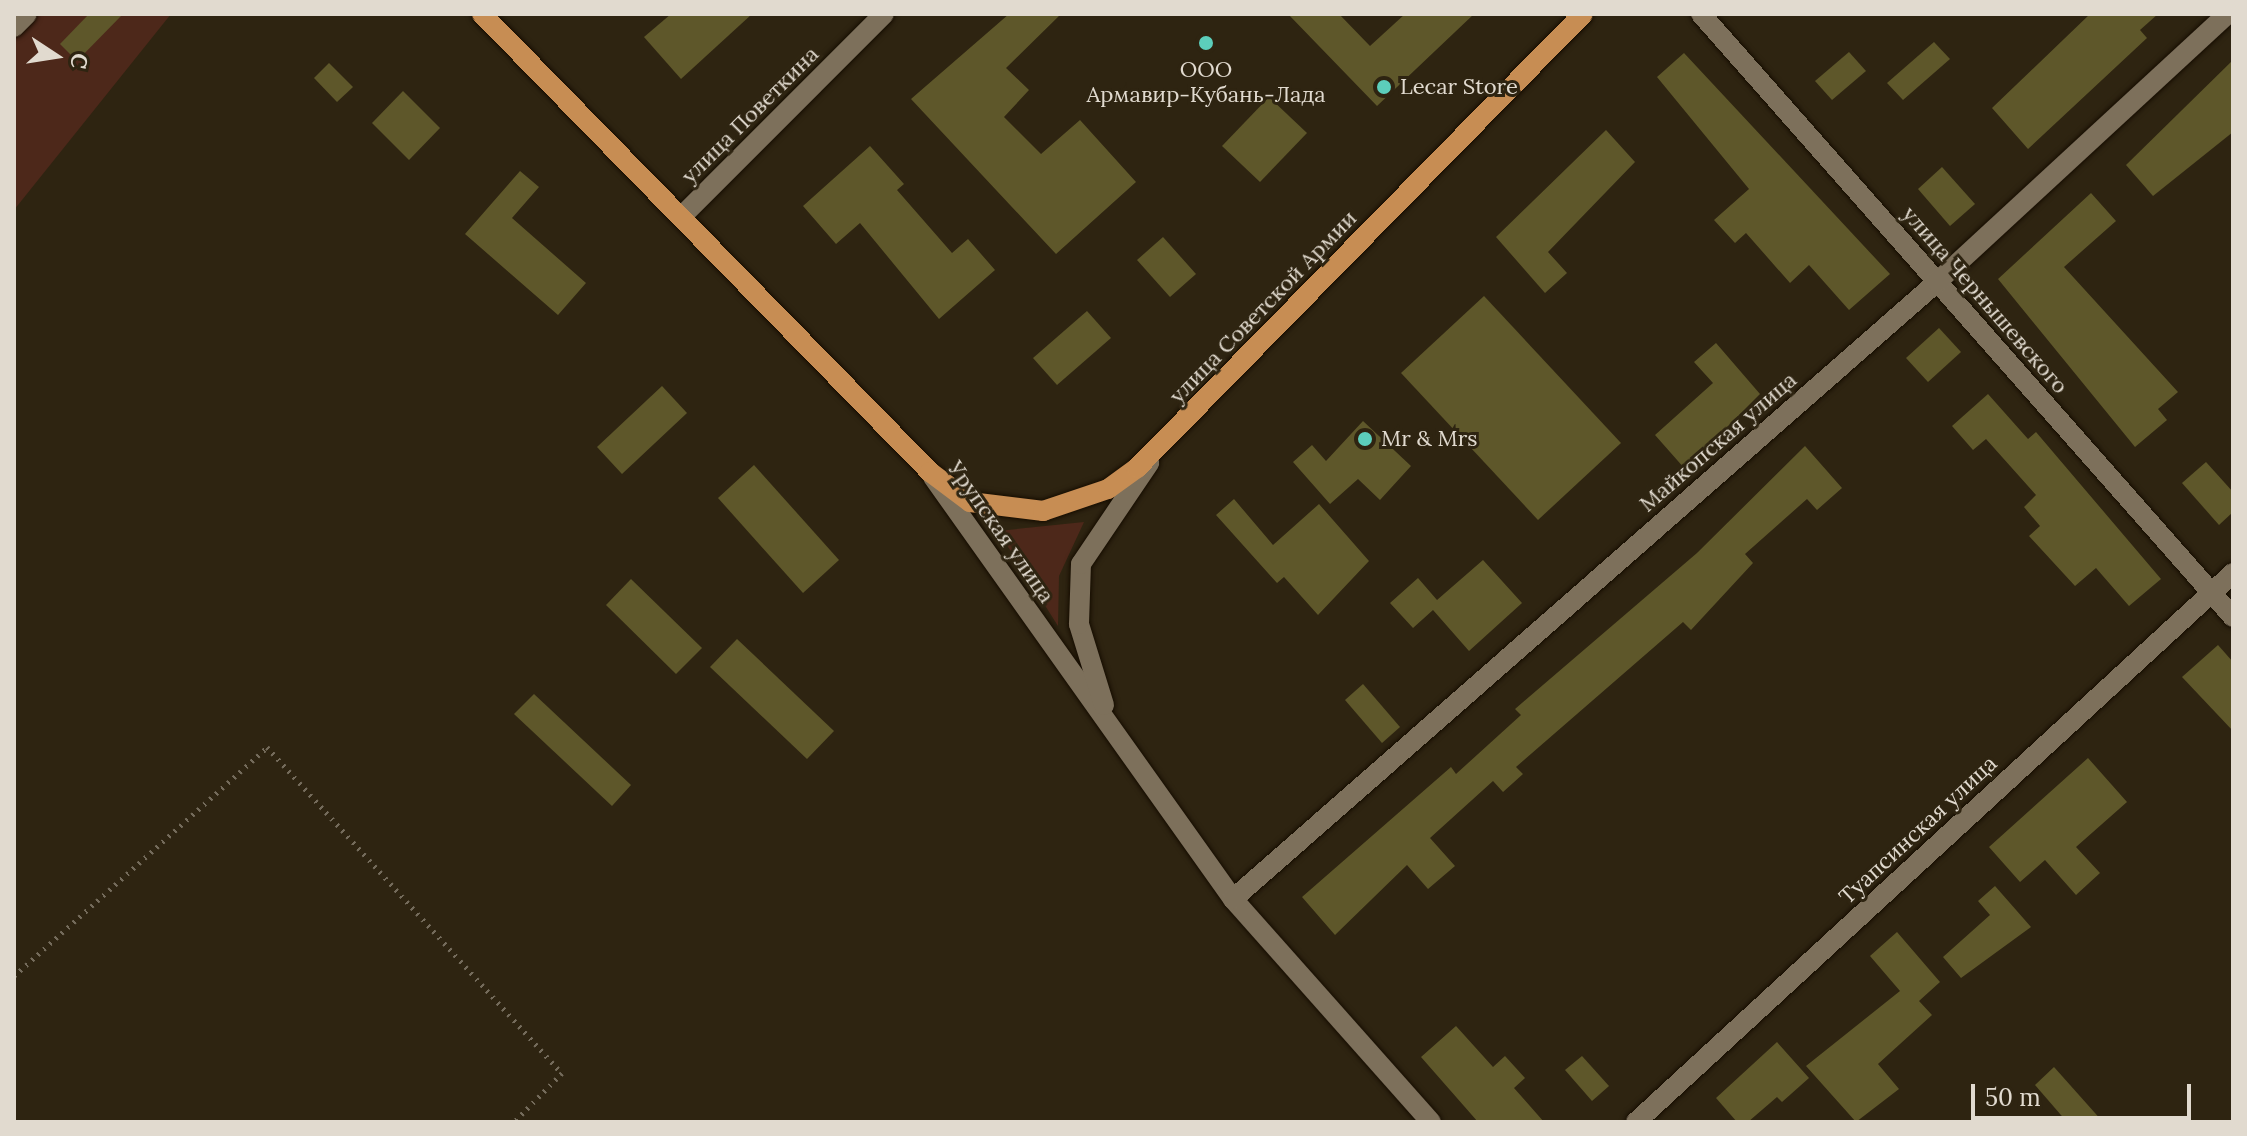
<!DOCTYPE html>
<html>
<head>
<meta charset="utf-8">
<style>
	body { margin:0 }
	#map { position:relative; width:2247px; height:1136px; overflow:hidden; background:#2e2411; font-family:Lora,serif }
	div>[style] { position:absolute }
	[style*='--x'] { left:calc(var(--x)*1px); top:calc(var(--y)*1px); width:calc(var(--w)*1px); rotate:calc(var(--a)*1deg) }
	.green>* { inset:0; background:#4d281a }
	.building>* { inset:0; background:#5e572a }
	.path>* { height:5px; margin-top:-2.5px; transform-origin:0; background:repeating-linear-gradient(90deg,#746b5b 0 2px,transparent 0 8px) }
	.roads { filter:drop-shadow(0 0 2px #160d00) drop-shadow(0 0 2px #160d00) }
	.minor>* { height:20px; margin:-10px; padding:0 10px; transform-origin:10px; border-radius:10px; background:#7d705b }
	.major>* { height:20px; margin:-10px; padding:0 10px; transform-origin:10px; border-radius:10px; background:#c78d53 }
	.dots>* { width:22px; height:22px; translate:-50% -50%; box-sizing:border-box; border:4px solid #2e2411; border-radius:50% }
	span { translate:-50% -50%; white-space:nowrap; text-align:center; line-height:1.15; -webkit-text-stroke:6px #2e2411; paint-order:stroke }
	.poi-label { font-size:22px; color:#e1dacf }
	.left { translate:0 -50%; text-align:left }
	.street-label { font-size:22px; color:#e1dacf }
	.frame { position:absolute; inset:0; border:16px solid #e1dacf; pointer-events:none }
	.north { position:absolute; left:16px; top:16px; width:80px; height:80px; -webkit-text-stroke:6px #2e2411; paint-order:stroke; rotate:102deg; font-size:22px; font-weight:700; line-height:32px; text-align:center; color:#e1dacf }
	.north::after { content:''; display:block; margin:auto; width:28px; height:36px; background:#e1dacf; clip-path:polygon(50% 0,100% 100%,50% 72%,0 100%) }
	.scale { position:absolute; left:1971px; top:1084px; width:220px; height:36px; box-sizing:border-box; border:4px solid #e1dacf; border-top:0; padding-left:10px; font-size:24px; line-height:28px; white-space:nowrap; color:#e1dacf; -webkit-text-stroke:6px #2e2411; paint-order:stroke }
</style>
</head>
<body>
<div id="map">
	<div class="green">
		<i style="clip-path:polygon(14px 14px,171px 14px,14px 210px)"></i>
		<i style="clip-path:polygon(1084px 522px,1059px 576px,1058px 626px,998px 531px)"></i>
	</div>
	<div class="building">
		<i style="clip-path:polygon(89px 14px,123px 14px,77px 61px,60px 44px)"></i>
		<i style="clip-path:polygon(671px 14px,752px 14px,681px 79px,644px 37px)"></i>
		<i style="clip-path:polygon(1009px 14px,1061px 14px,1006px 68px,1029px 90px,1004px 117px,1041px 154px,1080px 120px,1136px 182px,1056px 254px,911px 99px)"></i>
		<i style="clip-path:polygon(1288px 14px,1339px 14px,1370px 46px,1405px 14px,1474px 14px,1377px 106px)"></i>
		<i style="clip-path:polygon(2090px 14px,2158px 14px,2140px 30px,2147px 38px,2028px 149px,1992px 108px)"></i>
		<i style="clip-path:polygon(1934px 42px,1950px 59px,1903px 100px,1887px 83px)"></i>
		<i style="clip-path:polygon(1849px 52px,1866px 71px,1832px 100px,1815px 81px)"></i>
		<i style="clip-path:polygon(1684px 53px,1890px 274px,1849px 310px,1809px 265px,1790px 283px,1746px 233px,1735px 243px,1714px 220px,1749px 189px,1657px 77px)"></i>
		<i style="clip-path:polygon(2233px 60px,2233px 132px,2153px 196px,2126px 165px)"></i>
		<i style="clip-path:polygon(329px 63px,353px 87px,337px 102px,314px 78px)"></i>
		<i style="clip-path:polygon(403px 91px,440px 128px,409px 160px,372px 123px)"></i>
		<i style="clip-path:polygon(1269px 97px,1307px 133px,1260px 182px,1222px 146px)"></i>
		<i style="clip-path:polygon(1606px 130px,1635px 162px,1548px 252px,1567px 273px,1545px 293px,1496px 237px)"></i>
		<i style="clip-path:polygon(870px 146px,904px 184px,897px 190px,952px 253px,968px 239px,995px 270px,939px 319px,860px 223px,836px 244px,803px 206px)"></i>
		<i style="clip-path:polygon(1942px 167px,1975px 204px,1950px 226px,1918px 189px)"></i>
		<i style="clip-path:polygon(520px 171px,539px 187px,512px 218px,586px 283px,558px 315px,465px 234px)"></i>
		<i style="clip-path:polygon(2091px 193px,2116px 221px,2064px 267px,2178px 392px,2158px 409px,2167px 420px,2135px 447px,1998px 279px)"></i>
		<i style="clip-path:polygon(1163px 237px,1196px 274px,1170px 297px,1137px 260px)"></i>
		<i style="clip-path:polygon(1484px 296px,1621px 443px,1538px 520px,1401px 373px)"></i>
		<i style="clip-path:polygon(1087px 311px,1111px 338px,1057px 385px,1033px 358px)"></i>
		<i style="clip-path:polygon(1939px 328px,1961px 352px,1928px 382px,1906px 358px)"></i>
		<i style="clip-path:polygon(1716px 343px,1760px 394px,1685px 469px,1655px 435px,1713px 383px,1694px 362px)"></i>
		<i style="clip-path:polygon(662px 386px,687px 413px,622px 474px,597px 447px)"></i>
		<i style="clip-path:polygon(1988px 394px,2028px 439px,2036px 432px,2161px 579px,2129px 606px,2096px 568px,2075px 586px,2029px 536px,2040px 526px,2024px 507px,2036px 495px,1986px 439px,1973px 450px,1952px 426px)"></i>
		<i style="clip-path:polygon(1363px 421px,1411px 466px,1380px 500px,1358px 479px,1330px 504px,1293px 462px,1312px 445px,1326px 461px)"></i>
		<i style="clip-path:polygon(1805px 446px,1842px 488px,1817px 510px,1807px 499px,1745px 554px,1753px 563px,1691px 630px,1683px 622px,1516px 767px,1523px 774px,1503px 792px,1493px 781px,1430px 838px,1455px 866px,1428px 889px,1407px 865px,1335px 935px,1302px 897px,1451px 767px,1456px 774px,1521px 715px,1515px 709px,1697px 553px)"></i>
		<i style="clip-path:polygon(2206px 462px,2233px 492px,2233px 512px,2219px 525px,2182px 483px)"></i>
		<i style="clip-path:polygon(754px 465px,839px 560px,803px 593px,718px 498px)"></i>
		<i style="clip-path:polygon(1234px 499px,1273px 545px,1319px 504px,1369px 561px,1318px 615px,1284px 577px,1277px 583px,1216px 515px)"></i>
		<i style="clip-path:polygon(1483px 560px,1522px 603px,1469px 651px,1433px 610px,1413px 628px,1390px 603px,1418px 578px,1437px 600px)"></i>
		<i style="clip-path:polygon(631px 579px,702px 648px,676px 674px,606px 605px)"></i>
		<i style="clip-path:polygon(737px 639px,834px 731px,807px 759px,710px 667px)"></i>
		<i style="clip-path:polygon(2218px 645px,2233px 662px,2233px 731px,2182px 677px)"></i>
		<i style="clip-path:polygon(1363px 684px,1400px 727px,1382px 743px,1345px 700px)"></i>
		<i style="clip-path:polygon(534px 694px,631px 785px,612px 806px,514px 714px)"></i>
		<i style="clip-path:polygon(2088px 758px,2127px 802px,2076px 847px,2100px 873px,2076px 895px,2045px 860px,2020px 882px,1989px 847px)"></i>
		<i style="clip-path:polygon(1995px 886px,2031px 927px,1961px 978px,1943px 957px,1990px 915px,1978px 901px)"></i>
		<i style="clip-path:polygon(1897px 932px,1940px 982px,1919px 1001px,1932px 1015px,1878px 1064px,1899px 1089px,1856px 1122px,1806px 1066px,1900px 991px,1870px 956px)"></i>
		<i style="clip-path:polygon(1456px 1026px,1493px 1067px,1505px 1056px,1525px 1078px,1514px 1088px,1544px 1122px,1478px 1122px,1421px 1057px)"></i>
		<i style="clip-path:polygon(1777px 1042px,1809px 1078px,1782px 1102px,1777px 1097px,1748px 1122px,1737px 1122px,1716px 1098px)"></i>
		<i style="clip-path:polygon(1582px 1056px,1609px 1086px,1592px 1101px,1565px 1070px)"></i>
		<i style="clip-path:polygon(2054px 1067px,2103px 1122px,2067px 1122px,2035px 1085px)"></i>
	</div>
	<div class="path">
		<i style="--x:14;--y:976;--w:341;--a:-42.1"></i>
		<i style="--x:267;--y:747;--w:440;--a:47.9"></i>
		<i style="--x:562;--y:1073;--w:69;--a:134.4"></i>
	</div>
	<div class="roads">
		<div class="minor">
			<i style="--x:1701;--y:14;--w:804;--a:48.58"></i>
			<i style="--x:14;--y:27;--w:18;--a:-45"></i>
			<i style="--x:683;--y:215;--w:284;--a:-45"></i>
			<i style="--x:933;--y:477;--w:518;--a:54.59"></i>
			<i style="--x:1233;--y:899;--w:298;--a:48.4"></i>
			<i style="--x:1104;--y:705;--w:85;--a:-107.2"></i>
			<i style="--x:1079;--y:624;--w:60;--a:-88.1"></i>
			<i style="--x:1081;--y:564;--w:122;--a:-56"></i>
			<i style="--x:1233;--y:899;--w:936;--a:-41.23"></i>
			<i style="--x:1937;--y:282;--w:395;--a:-42.7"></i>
			<i style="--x:1636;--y:1122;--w:811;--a:-42.6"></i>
		</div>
		<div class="major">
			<i style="--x:482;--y:14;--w:641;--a:45.63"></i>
			<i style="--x:930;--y:472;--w:50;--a:36.9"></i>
			<i style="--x:970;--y:502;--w:74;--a:7"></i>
			<i style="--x:1043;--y:511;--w:69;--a:-18.7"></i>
			<i style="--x:1108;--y:489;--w:36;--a:-36"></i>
			<i style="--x:1137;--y:468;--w:636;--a:-45.51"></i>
		</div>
	</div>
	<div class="dots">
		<i style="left:1206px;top:43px;background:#5ccebb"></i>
		<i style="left:1384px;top:87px;background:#5ccebb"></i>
		<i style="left:1365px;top:439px;background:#5ccebb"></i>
	</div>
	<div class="poi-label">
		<span style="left:1206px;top:82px">ООО<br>Армавир-Кубань-Лада</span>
		<span class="left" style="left:1400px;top:87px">Lecar Store</span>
		<span class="left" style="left:1381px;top:439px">Mr &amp; Mrs</span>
	</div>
	<div class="street-label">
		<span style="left:750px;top:115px;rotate:-45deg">улица Поветкина</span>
		<span style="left:1985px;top:300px;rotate:49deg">улица Чернышевского</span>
		<span style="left:1263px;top:307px;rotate:-46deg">улица Советской Армии</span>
		<span style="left:1718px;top:442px;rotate:-41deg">Майкопская улица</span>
		<span style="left:1001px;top:532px;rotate:55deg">Урупская улица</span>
		<span style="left:1918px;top:830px;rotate:-43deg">Туапсинская улица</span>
	</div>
	<div class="frame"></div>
	<div class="north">С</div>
	<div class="scale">50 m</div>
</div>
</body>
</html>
